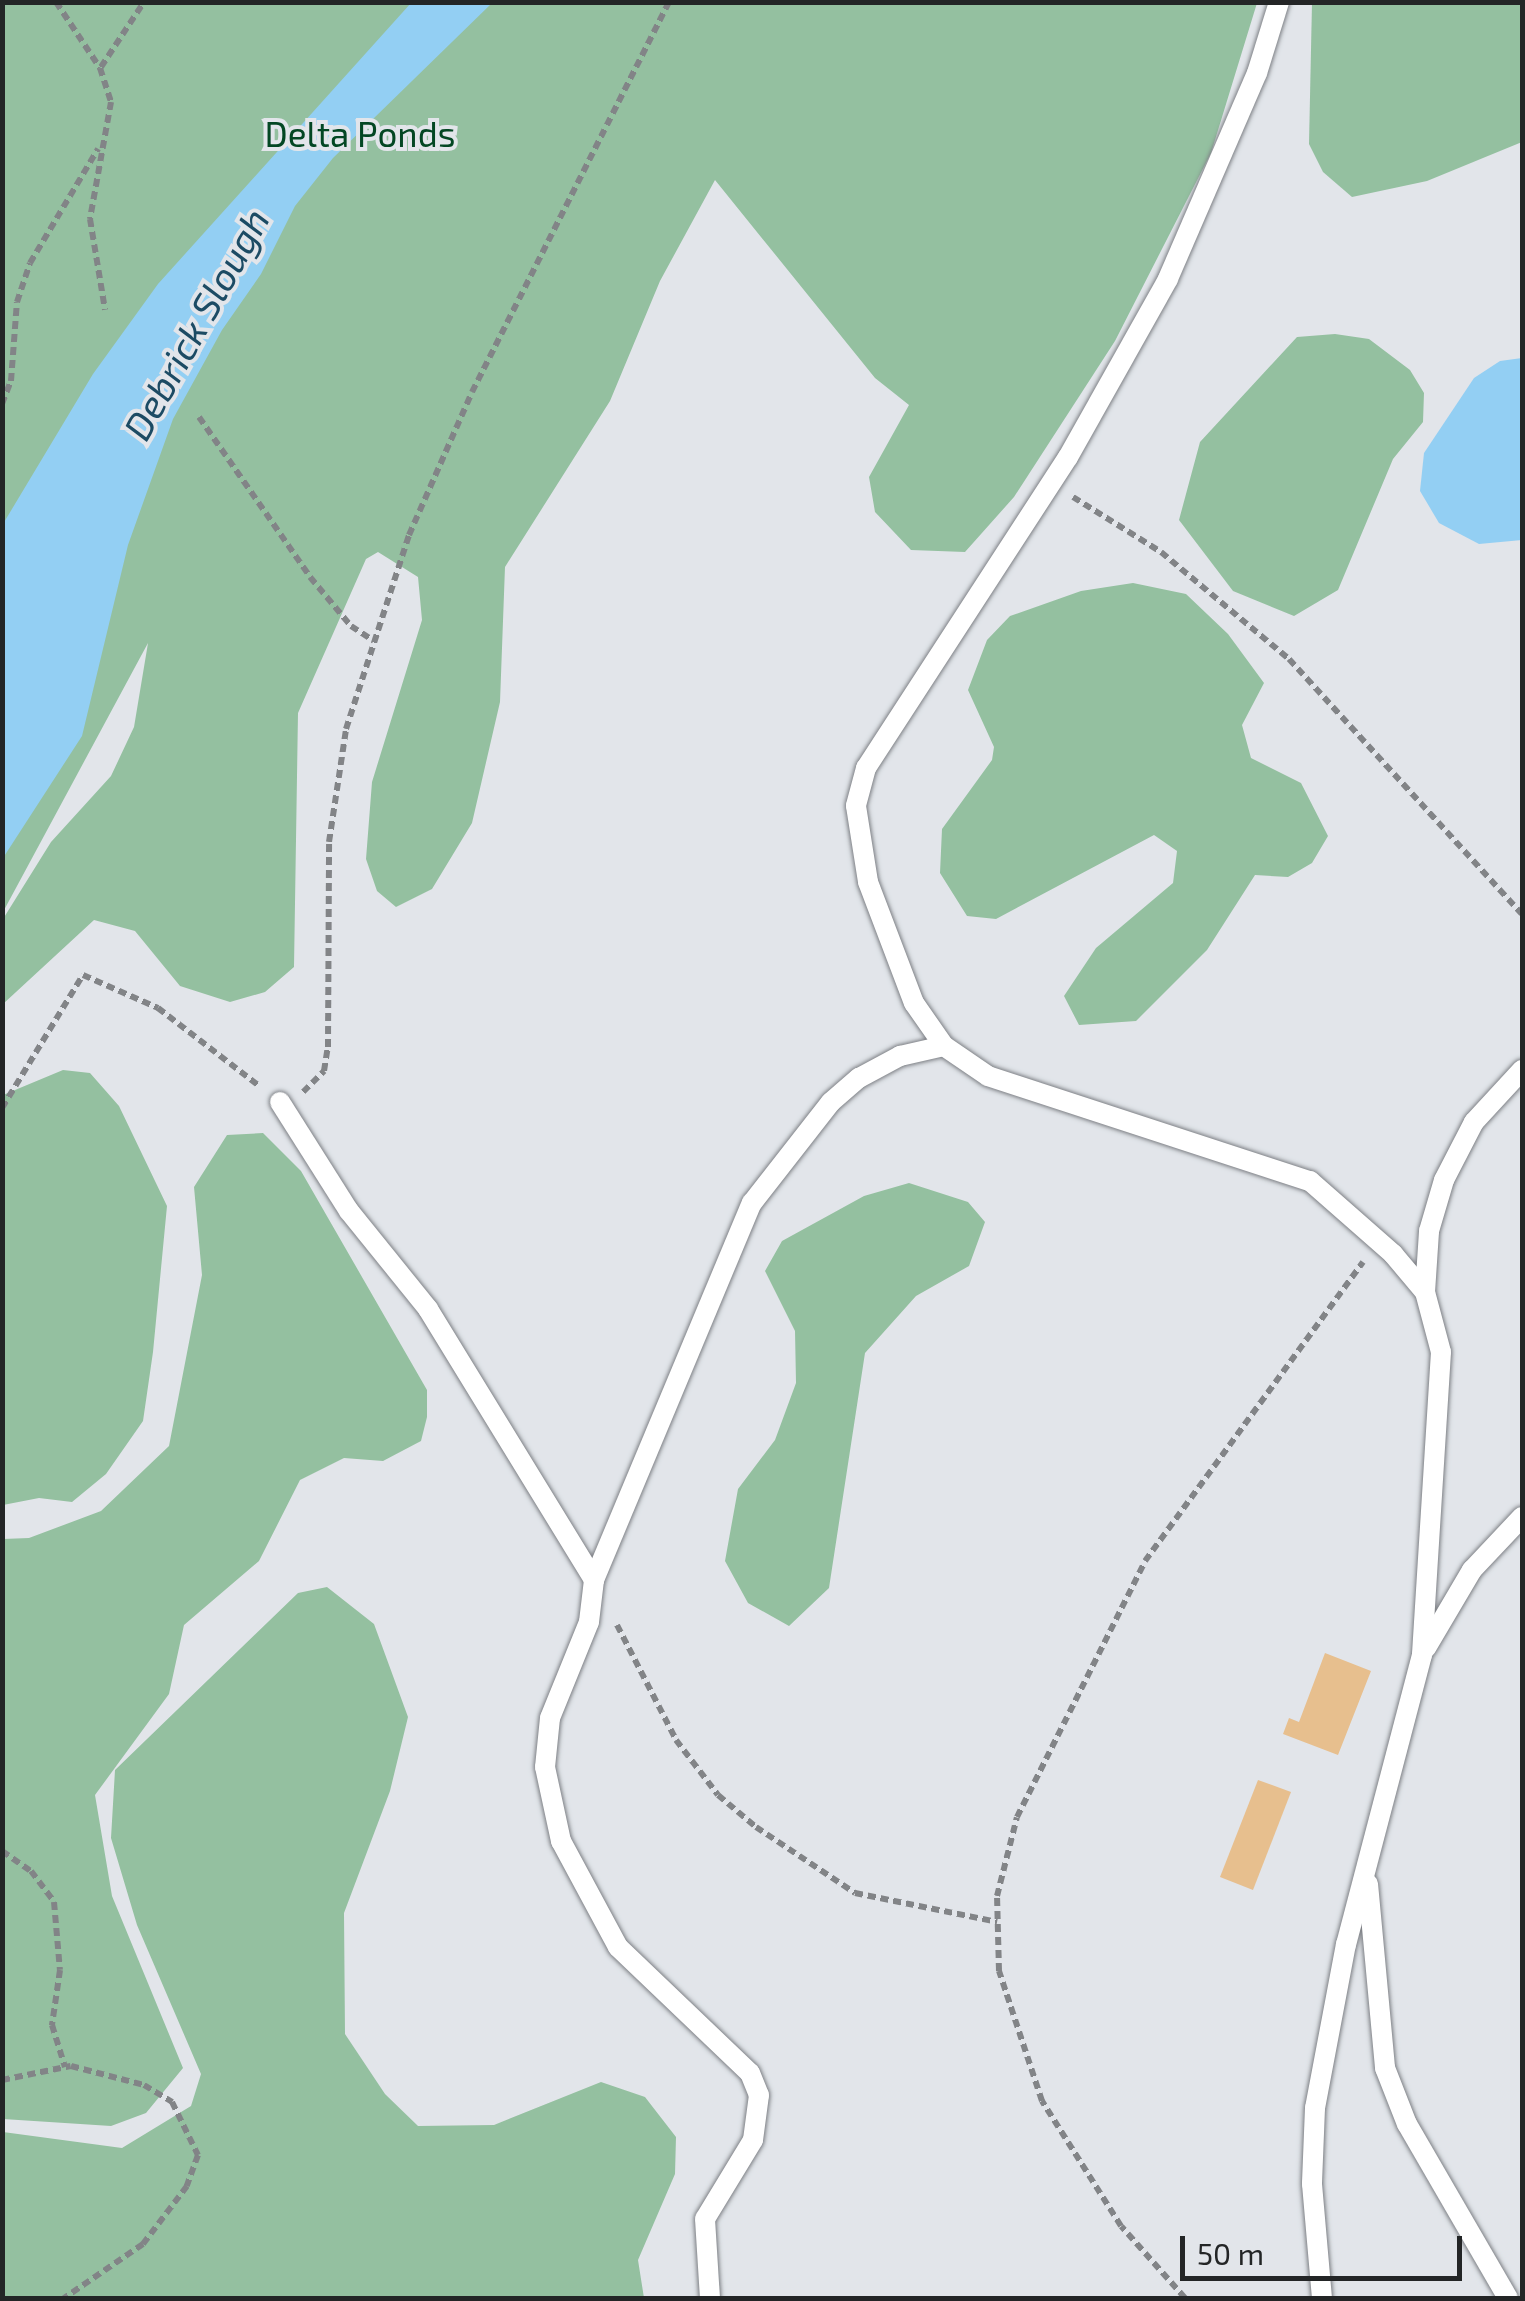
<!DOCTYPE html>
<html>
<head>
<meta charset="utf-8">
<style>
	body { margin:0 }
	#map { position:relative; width:1525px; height:2301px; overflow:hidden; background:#e2e5ea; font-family:"Exo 2",sans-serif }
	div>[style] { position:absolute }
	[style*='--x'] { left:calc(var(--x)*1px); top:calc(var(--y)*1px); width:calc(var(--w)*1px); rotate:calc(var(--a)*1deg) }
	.green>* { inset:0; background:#94c0a0 }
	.water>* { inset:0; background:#93cff3 }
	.building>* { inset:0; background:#e7bf8e }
	.path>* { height:6px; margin-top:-3px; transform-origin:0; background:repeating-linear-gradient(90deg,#828487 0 8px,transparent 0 13px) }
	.roads { filter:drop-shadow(0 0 2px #7d8085) drop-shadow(0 0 2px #7d8085) }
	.lane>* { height:20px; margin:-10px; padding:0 10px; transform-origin:10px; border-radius:10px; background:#fff }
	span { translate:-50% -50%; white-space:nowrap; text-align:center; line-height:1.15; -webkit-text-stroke:8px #e2e5ea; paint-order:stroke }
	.park-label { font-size:35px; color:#034723 }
	.water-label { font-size:38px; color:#1c4b64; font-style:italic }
	.frame { position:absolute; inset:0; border:5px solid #232526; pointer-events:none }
	.scale { position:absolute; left:1180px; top:2236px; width:282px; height:45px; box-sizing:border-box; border:5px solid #232526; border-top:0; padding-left:12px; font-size:30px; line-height:35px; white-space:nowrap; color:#232526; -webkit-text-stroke:8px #e2e5ea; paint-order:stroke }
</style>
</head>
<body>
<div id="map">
	<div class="green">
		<i style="clip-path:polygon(2px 3px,1257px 3px,1211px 153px,1115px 341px,1014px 497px,965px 552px,911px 550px,875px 512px,869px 477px,909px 405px,875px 378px,715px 180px,660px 281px,610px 401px,505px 567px,500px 702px,472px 823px,432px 889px,396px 907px,377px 891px,366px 859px,372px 782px,422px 620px,418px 577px,378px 552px,366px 559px,298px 713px,294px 967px,265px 992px,230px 1002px,180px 986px,135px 931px,94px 920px,3px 1004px,3px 919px,51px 842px,111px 776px,134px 727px,148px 643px,3px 912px)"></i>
		<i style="clip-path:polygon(1312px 3px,1522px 3px,1522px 142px,1427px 181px,1352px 197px,1323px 172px,1309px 144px)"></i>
		<i style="clip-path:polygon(1335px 334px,1369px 339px,1410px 370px,1424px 393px,1423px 422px,1393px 459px,1338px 590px,1294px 616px,1233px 591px,1179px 520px,1200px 442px,1297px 337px)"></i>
		<i style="clip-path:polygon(1133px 583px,1186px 594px,1228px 634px,1264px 683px,1242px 725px,1251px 758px,1301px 783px,1328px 836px,1312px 863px,1288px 877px,1255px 875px,1207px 950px,1136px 1021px,1079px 1025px,1064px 996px,1096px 948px,1173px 883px,1177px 851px,1154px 835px,996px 919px,967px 916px,940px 873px,942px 829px,992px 760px,994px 747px,968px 690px,987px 640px,1010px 616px,1081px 591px)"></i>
		<i style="clip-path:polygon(63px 1070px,90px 1073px,119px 1106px,167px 1206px,153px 1352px,143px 1421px,106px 1474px,72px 1502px,39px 1498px,3px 1505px,3px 1095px)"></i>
		<i style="clip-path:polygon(263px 1133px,301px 1171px,427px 1390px,427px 1417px,421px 1441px,383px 1461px,344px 1458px,300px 1480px,259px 1561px,184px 1625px,169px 1694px,95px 1795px,112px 1896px,183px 2068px,146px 2113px,111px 2126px,3px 2119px,3px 1539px,29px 1538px,101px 1511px,169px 1446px,202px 1275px,194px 1187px,227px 1135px)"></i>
		<i style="clip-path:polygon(909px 1183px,968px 1202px,985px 1222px,969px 1266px,916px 1296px,865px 1353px,829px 1588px,789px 1626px,748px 1603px,725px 1561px,738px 1489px,775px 1440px,796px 1383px,795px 1331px,765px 1271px,782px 1241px,864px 1196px)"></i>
		<i style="clip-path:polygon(327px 1587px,374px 1624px,408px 1717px,390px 1791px,344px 1913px,345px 2034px,385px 2094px,418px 2126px,494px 2125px,601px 2082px,645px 2097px,676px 2137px,675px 2174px,638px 2260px,644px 2298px,3px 2298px,3px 2132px,122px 2148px,191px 2106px,201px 2074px,137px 1925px,111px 1838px,115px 1770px,298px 1593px)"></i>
	</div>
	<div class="water">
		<i style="clip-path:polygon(411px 3px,492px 3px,333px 158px,295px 206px,261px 274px,222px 330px,173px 419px,128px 545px,82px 736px,3px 858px,3px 524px,93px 374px,158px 284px)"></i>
		<i style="clip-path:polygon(1522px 358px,1522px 540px,1479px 544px,1439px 523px,1420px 491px,1424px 453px,1474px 378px,1500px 361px)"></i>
	</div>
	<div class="building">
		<i style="clip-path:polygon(1325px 1653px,1371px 1671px,1338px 1755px,1283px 1734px,1289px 1718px,1299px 1722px)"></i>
		<i style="clip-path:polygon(1258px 1780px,1291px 1792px,1253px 1890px,1220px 1877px)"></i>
	</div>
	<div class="path">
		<i style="--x:56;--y:2;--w:79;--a:56.3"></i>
		<i style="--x:100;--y:68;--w:36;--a:72"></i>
		<i style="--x:111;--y:102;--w:119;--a:100.2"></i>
		<i style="--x:90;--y:219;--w:92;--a:80.6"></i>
		<i style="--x:101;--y:67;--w:78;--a:-56.5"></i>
		<i style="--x:2;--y:404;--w:25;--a:-69"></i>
		<i style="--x:11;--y:381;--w:79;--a:-85.7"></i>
		<i style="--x:17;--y:302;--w:41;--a:-71.6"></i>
		<i style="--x:30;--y:263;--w:133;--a:-59.2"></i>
		<i style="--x:199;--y:417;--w:195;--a:55.2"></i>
		<i style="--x:310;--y:577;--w:64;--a:50.1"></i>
		<i style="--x:351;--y:626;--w:27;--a:33"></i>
		<i style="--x:1073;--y:497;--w:104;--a:32"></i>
		<i style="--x:1161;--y:552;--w:167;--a:39.9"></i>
		<i style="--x:1289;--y:659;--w:345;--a:47.6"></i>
		<i style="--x:303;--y:1092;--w:30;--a:-45"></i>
		<i style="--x:324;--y:1071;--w:24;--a:-81"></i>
		<i style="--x:328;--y:1047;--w:205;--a:-89.7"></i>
		<i style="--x:329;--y:842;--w:114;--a:-81.4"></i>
		<i style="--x:346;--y:729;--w:204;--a:-72"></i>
		<i style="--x:409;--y:535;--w:156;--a:-66.2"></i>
		<i style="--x:472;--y:392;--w:437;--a:-63.2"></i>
		<i style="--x:2;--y:1108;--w:156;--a:-58.7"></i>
		<i style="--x:83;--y:975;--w:82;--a:23.7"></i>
		<i style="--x:158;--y:1008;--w:126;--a:37.6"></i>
		<i style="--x:617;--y:1625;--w:129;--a:62.8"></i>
		<i style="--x:676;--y:1740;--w:69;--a:52.6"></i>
		<i style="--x:718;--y:1795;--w:50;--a:40.1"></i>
		<i style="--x:756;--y:1827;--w:119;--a:33.7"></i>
		<i style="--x:855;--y:1893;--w:145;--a:11.5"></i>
		<i style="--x:2;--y:1851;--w:35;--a:35"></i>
		<i style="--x:31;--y:1871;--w:39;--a:53"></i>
		<i style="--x:54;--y:1902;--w:68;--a:85"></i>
		<i style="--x:60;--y:1970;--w:56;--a:98.3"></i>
		<i style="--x:52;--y:2025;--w:44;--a:72.8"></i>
		<i style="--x:2;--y:2080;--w:70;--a:-11.5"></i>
		<i style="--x:71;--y:2066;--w:75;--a:14.6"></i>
		<i style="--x:144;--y:2085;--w:33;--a:31"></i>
		<i style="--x:172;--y:2102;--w:59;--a:63.9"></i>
		<i style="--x:198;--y:2155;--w:33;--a:110"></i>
		<i style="--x:187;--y:2186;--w:73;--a:127.2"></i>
		<i style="--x:143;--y:2244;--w:96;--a:145.6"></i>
		<i style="--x:1185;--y:2298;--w:96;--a:-131.6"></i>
		<i style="--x:1121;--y:2226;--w:148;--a:-122.3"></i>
		<i style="--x:1042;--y:2101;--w:137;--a:-108.3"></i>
		<i style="--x:999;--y:1971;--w:75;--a:-91.5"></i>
		<i style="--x:997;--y:1896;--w:81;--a:-75.8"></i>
		<i style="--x:1017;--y:1817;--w:286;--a:-63.4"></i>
		<i style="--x:1145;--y:1561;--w:370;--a:-53.9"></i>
	</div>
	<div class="roads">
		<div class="lane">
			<i style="--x:1279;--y:2;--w:74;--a:107.2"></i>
			<i style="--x:1257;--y:73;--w:224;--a:113.4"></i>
			<i style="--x:1168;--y:279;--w:204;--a:119.3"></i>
			<i style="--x:1068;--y:457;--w:371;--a:123"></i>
			<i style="--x:866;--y:768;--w:39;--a:105"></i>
			<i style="--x:856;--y:806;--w:77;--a:81"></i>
			<i style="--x:868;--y:882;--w:129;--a:69.2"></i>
			<i style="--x:914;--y:1003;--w:52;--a:55.1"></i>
			<i style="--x:944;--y:1046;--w:53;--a:34.3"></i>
			<i style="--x:988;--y:1076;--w:339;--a:18.1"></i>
			<i style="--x:1310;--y:1181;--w:111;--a:41.3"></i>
			<i style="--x:1393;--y:1254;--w:50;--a:49.9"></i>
			<i style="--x:1425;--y:1292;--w:62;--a:75.1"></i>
			<i style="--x:1441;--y:1352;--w:304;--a:93.6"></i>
			<i style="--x:1422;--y:1655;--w:299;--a:104.7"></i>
			<i style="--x:1346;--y:1944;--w:167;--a:100.7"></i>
			<i style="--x:1315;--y:2108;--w:76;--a:92.3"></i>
			<i style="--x:1312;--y:2184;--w:114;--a:85"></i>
			<i style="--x:280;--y:1102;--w:129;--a:57.7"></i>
			<i style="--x:349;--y:1211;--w:126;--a:51.1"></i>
			<i style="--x:428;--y:1309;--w:318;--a:58.5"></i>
			<i style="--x:594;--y:1580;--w:42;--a:96.8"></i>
			<i style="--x:589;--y:1622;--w:104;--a:112.1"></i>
			<i style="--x:550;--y:1718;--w:49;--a:95.8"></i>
			<i style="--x:545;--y:1767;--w:76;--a:77.8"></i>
			<i style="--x:561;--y:1841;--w:120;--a:61.7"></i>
			<i style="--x:618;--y:1947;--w:182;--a:43.7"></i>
			<i style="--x:750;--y:2073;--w:24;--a:68"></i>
			<i style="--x:759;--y:2095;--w:45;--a:97.6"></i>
			<i style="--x:753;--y:2140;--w:92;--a:121.3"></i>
			<i style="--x:705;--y:2219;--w:79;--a:86.4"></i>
			<i style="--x:1425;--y:1292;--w:61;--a:-86.2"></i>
			<i style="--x:1429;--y:1231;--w:53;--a:-73.6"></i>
			<i style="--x:1444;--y:1180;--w:65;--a:-62.7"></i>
			<i style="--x:1474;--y:1122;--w:71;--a:-47.3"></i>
			<i style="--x:594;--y:1580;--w:409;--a:-67.3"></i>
			<i style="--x:752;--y:1203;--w:128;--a:-52"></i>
			<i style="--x:831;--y:1102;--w:37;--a:-41"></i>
			<i style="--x:859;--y:1078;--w:47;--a:-28.2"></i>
			<i style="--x:900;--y:1056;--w:45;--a:-12.8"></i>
			<i style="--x:1426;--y:1648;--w:91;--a:-59.5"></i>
			<i style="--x:1472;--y:1570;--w:73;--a:-46.7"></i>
			<i style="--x:1368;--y:1884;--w:185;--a:84.7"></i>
			<i style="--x:1385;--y:2068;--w:60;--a:68.6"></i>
			<i style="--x:1407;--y:2124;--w:201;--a:59.9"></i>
		</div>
	</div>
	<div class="park-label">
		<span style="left:360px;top:133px">Delta Ponds</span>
	</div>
	<div class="water-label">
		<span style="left:196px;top:324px;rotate:-61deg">Debrick Slough</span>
	</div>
	<div class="frame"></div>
	<div class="scale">50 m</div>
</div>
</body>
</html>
